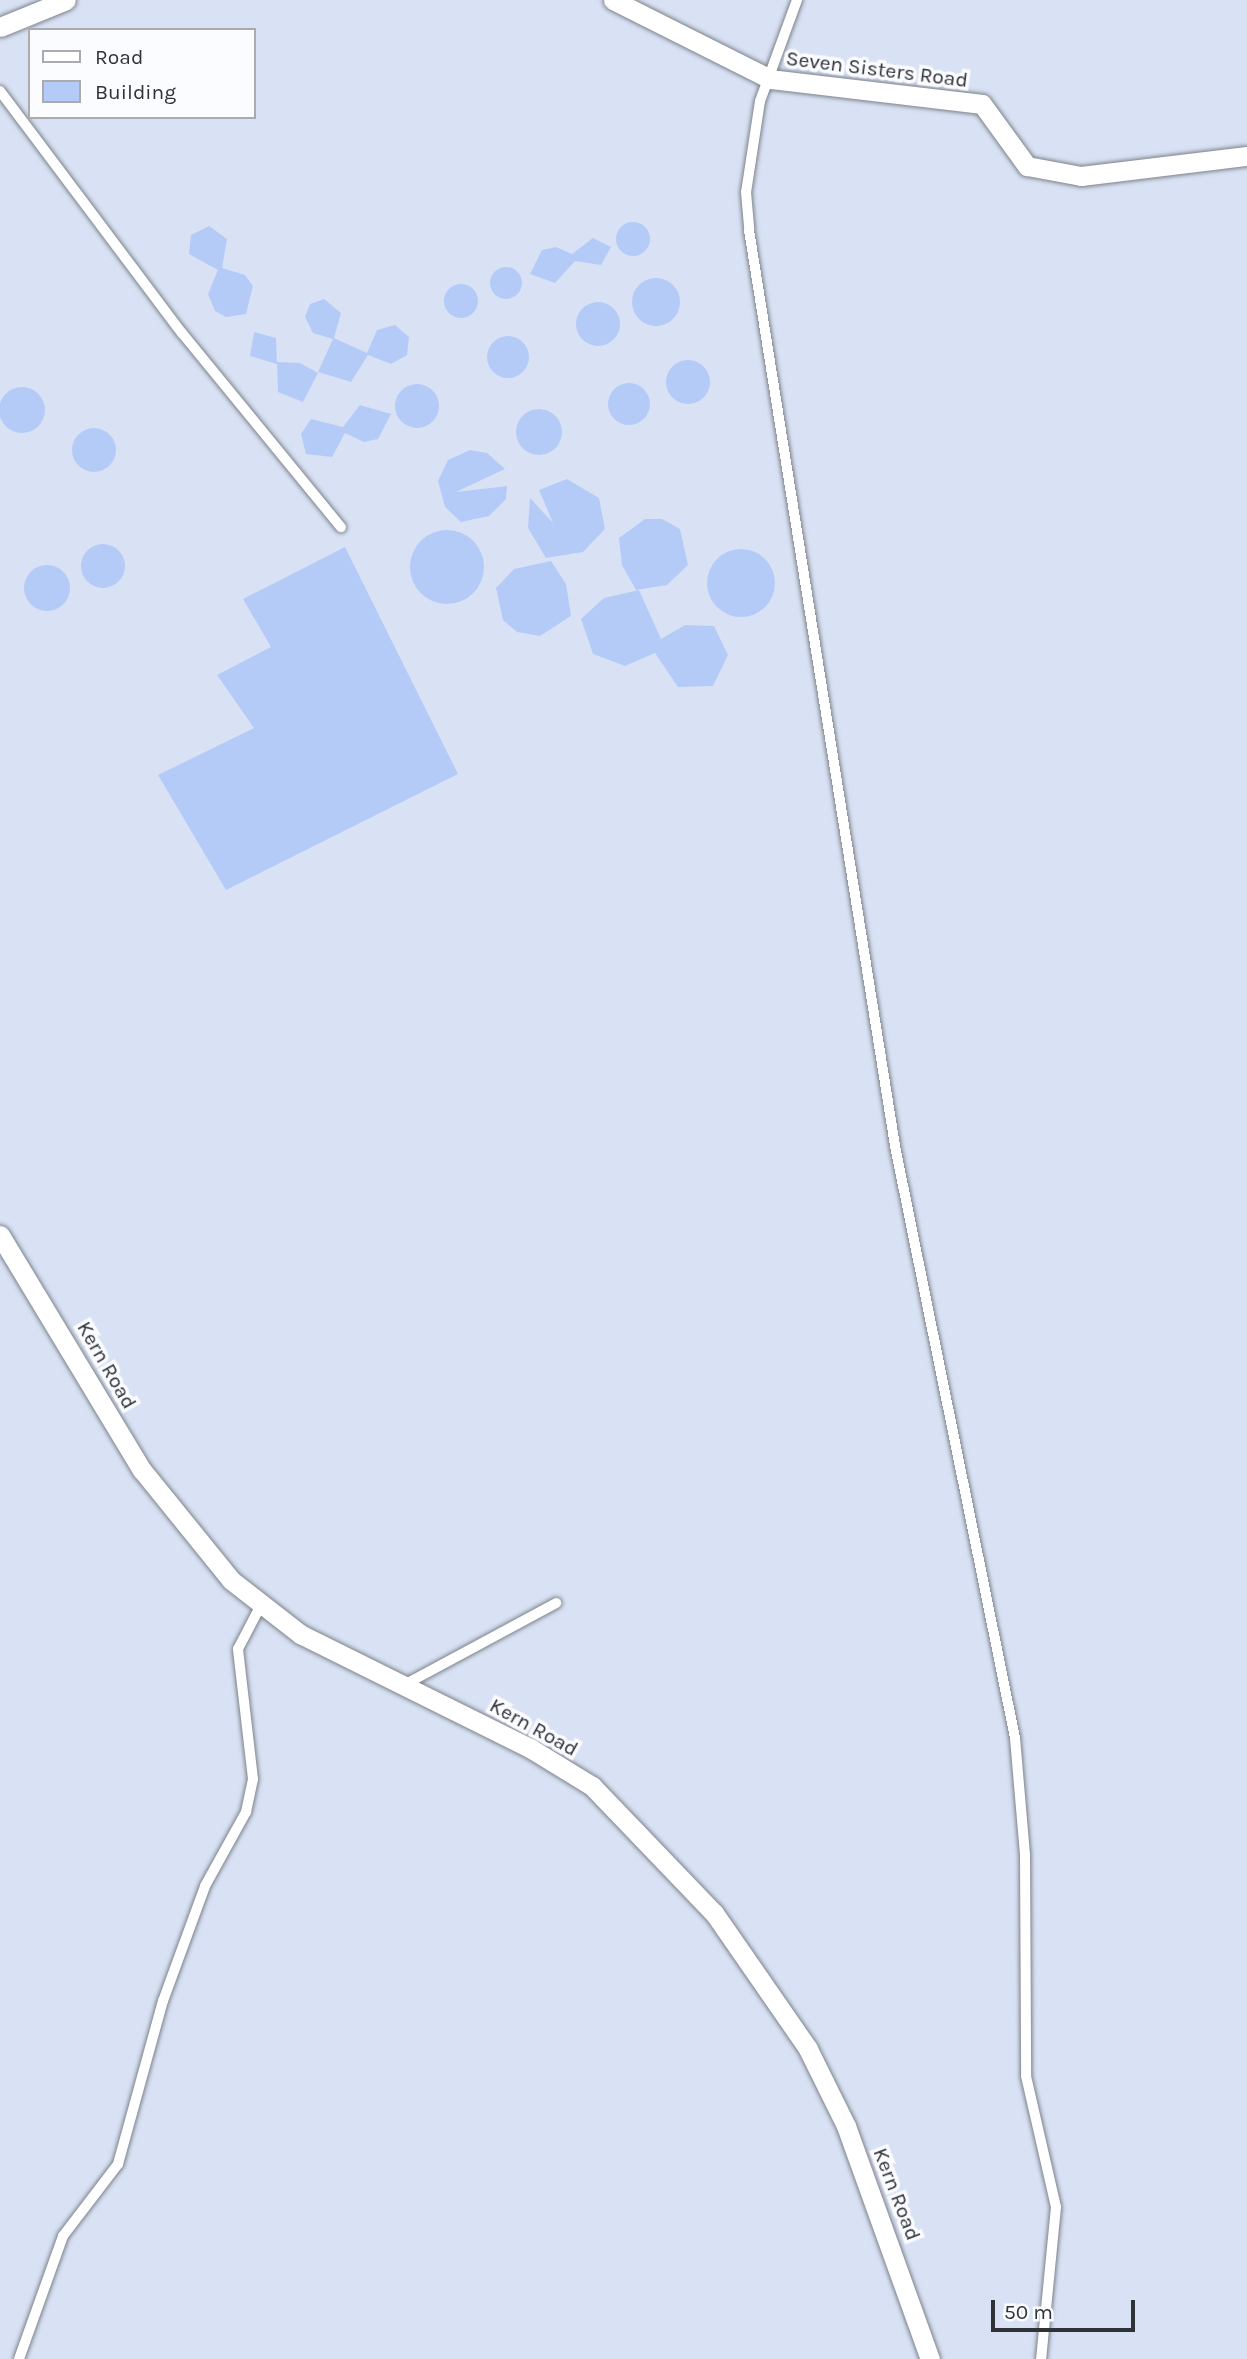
<!DOCTYPE html>
<html>
<head>
<meta charset="utf-8">
<style>
	body { margin:0 }
	#map { position:relative; width:1247px; height:2359px; overflow:hidden; background:#e9effb; font-family:Karla,sans-serif }
	div>[style] { position:absolute }
	[style*='--x'] { left:calc(var(--x)*1px); top:calc(var(--y)*1px); width:calc(var(--w)*1px); rotate:calc(var(--a)*1deg) }
	.built>* { inset:0; background:#d9e2f4 }
	.building>* { inset:0; background:#b4cbf8 }
	.round { border-radius:50% }
	.roads { filter:drop-shadow(0 0 2px #7d828c) drop-shadow(0 0 2px #7d828c) }
	.service>* { height:10px; margin:-5px; padding:0 5px; transform-origin:5px; border-radius:5px; background:#fff }
	.minor>* { height:19px; margin:-9.5px; padding:0 9.5px; transform-origin:9.5px; border-radius:9.5px; background:#fff }
	span { translate:-50% -50%; white-space:nowrap; text-align:center; line-height:1.15; -webkit-text-stroke:7px #fbfcff; paint-order:stroke }
	.street-label { font-size:21px; color:#2f3236 }
	.legend { position:absolute; left:28px; top:28px; width:228px; height:91px; box-sizing:border-box; background:#fbfcff; border:2px solid #a9abaf; margin:0; padding:9px 12px; list-style:none; font-size:21px; color:#2f3236 }
	.legend li { display:flex; align-items:center; gap:14px; height:35px }
	.legend b { width:35px; border:2px solid #a9abaf }
	.scale { position:absolute; left:991px; top:2300px; width:144px; height:32px; box-sizing:border-box; border:4px solid #2f3236; border-top:0; padding-left:9px; font-size:21px; line-height:24px; white-space:nowrap; color:#2f3236; -webkit-text-stroke:5px #fbfcff; paint-order:stroke }
</style>
</head>
<body>
<div id="map">
	<div class="built">
		<i style="clip-path:polygon(evenodd,0 0,1247px 0,1247px 2359px,0 2359px,0 0,30px 30px,254px 30px,254px 117px,30px 117px,30px 30px)"></i>
	</div>
	<div class="building">
		<i class="round" style="left:616px;top:222px;width:34px;height:34px"></i>
		<i style="clip-path:polygon(209px 226px,227px 239px,222px 268px,245px 275px,253px 286px,246px 314px,226px 317px,215px 311px,208px 294px,218px 270px,189px 254px,191px 235px)"></i>
		<i style="clip-path:polygon(593px 238px,611px 247px,601px 265px,575px 261px,555px 283px,530px 274px,542px 250px,556px 247px,572px 254px)"></i>
		<i class="round" style="left:490px;top:267px;width:32px;height:32px"></i>
		<i class="round" style="left:632px;top:278px;width:48px;height:48px"></i>
		<i class="round" style="left:444px;top:284px;width:34px;height:34px"></i>
		<i style="clip-path:polygon(324px 299px,341px 313px,334px 338px,367px 353px,377px 330px,395px 325px,409px 337px,407px 355px,391px 364px,368px 355px,351px 382px,318px 372px,333px 339px,313px 333px,305px 317px,310px 304px)"></i>
		<i class="round" style="left:576px;top:302px;width:44px;height:44px"></i>
		<i style="clip-path:polygon(254px 332px,276px 338px,277px 364px,250px 356px)"></i>
		<i class="round" style="left:487px;top:336px;width:42px;height:42px"></i>
		<i class="round" style="left:666px;top:360px;width:44px;height:44px"></i>
		<i style="clip-path:polygon(277px 362px,300px 363px,318px 373px,303px 402px,278px 392px)"></i>
		<i class="round" style="left:608px;top:383px;width:42px;height:42px"></i>
		<i class="round" style="left:395px;top:384px;width:44px;height:44px"></i>
		<i class="round" style="left:-1px;top:387px;width:46px;height:46px"></i>
		<i style="clip-path:polygon(360px 405px,391px 414px,378px 439px,364px 442px,345px 433px,332px 457px,306px 454px,301px 434px,311px 419px,343px 427px)"></i>
		<i class="round" style="left:516px;top:409px;width:46px;height:46px"></i>
		<i class="round" style="left:72px;top:428px;width:44px;height:44px"></i>
		<i style="clip-path:polygon(470px 450px,487px 453px,505px 469px,456px 492px,507px 486px,506px 499px,489px 516px,461px 522px,445px 507px,438px 481px,448px 460px)"></i>
		<i style="clip-path:polygon(567px 479px,599px 498px,605px 529px,583px 552px,546px 558px,528px 528px,530px 498px,553px 523px,539px 490px)"></i>
		<i style="clip-path:polygon(645px 519px,662px 519px,680px 529px,688px 565px,667px 585px,636px 590px,622px 565px,619px 538px)"></i>
		<i class="round" style="left:410px;top:530px;width:74px;height:74px"></i>
		<i class="round" style="left:81px;top:544px;width:44px;height:44px"></i>
		<i style="clip-path:polygon(345px 547px,458px 774px,226px 890px,158px 775px,254px 728px,217px 675px,271px 647px,243px 599px)"></i>
		<i class="round" style="left:707px;top:549px;width:68px;height:68px"></i>
		<i style="clip-path:polygon(551px 561px,566px 584px,571px 616px,540px 636px,517px 632px,503px 620px,496px 588px,514px 569px)"></i>
		<i class="round" style="left:24px;top:565px;width:46px;height:46px"></i>
		<i style="clip-path:polygon(639px 590px,661px 639px,685px 625px,714px 626px,728px 655px,713px 686px,678px 687px,655px 653px,625px 666px,593px 654px,581px 619px,604px 598px)"></i>
	</div>
	<div class="roads">
		<div class="service">
			<i style="--x:797;--y:0;--w:108;--a:110.1"></i>
			<i style="--x:760;--y:101;--w:92;--a:98.7"></i>
			<i style="--x:746;--y:192;--w:38;--a:85"></i>
			<i style="--x:749;--y:230;--w:928;--a:80.94"></i>
			<i style="--x:895;--y:1146;--w:604;--a:78.54"></i>
			<i style="--x:1015;--y:1738;--w:116;--a:85.1"></i>
			<i style="--x:1025;--y:1854;--w:222;--a:89.7"></i>
			<i style="--x:1026;--y:2076;--w:134;--a:77.1"></i>
			<i style="--x:1056;--y:2207;--w:153;--a:95.6"></i>
			<i style="--x:0;--y:91;--w:303;--a:53.1"></i>
			<i style="--x:182;--y:333;--w:251;--a:50.7"></i>
			<i style="--x:404;--y:1685;--w:173;--a:-28.3"></i>
			<i style="--x:19;--y:2359;--w:131;--a:-70.3"></i>
			<i style="--x:63;--y:2236;--w:91;--a:-52.6"></i>
			<i style="--x:118;--y:2164;--w:169;--a:-74.6"></i>
			<i style="--x:163;--y:2001;--w:122;--a:-69.9"></i>
			<i style="--x:205;--y:1886;--w:85;--a:-61"></i>
			<i style="--x:246;--y:1812;--w:34;--a:-78"></i>
			<i style="--x:253;--y:1779;--w:131;--a:-96.6"></i>
			<i style="--x:238;--y:1649;--w:50;--a:-62.4"></i>
		</div>
		<div class="minor">
			<i style="--x:613;--y:0;--w:176;--a:26.7"></i>
			<i style="--x:770;--y:79;--w:213;--a:6.7"></i>
			<i style="--x:982;--y:104;--w:77;--a:54"></i>
			<i style="--x:1027;--y:166;--w:55;--a:10.5"></i>
			<i style="--x:1081;--y:176;--w:167;--a:-6.9"></i>
			<i style="--x:0;--y:27;--w:71;--a:-22.2"></i>
			<i style="--x:0;--y:1235;--w:275;--a:58.9"></i>
			<i style="--x:142;--y:1470;--w:141;--a:51"></i>
			<i style="--x:231;--y:1580;--w:88;--a:38"></i>
			<i style="--x:300;--y:1634;--w:257;--a:26.4"></i>
			<i style="--x:530;--y:1748;--w:73;--a:31.5"></i>
			<i style="--x:592;--y:1786;--w:176;--a:46.2"></i>
			<i style="--x:714;--y:1913;--w:165;--a:55.3"></i>
			<i style="--x:808;--y:2049;--w:86;--a:63.7"></i>
			<i style="--x:846;--y:2126;--w:248;--a:70.2"></i>
		</div>
	</div>
	<div class="street-label">
		<span style="left:877px;top:69px;rotate:7deg">Seven Sisters Road</span>
		<span style="left:107px;top:1365px;rotate:60deg">Kern Road</span>
		<span style="left:534px;top:1727px;rotate:29deg">Kern Road</span>
		<span style="left:897px;top:2194px;rotate:69deg">Kern Road</span>
	</div>
	<ul class="legend">
	<li><b style="height:9px;background:#fff"></b>Road</li>
	<li><b style="height:19px;background:#b4cbf8"></b>Building</li>
	</ul>
	<div class="scale">50 m</div>
</div>
</body>
</html>
